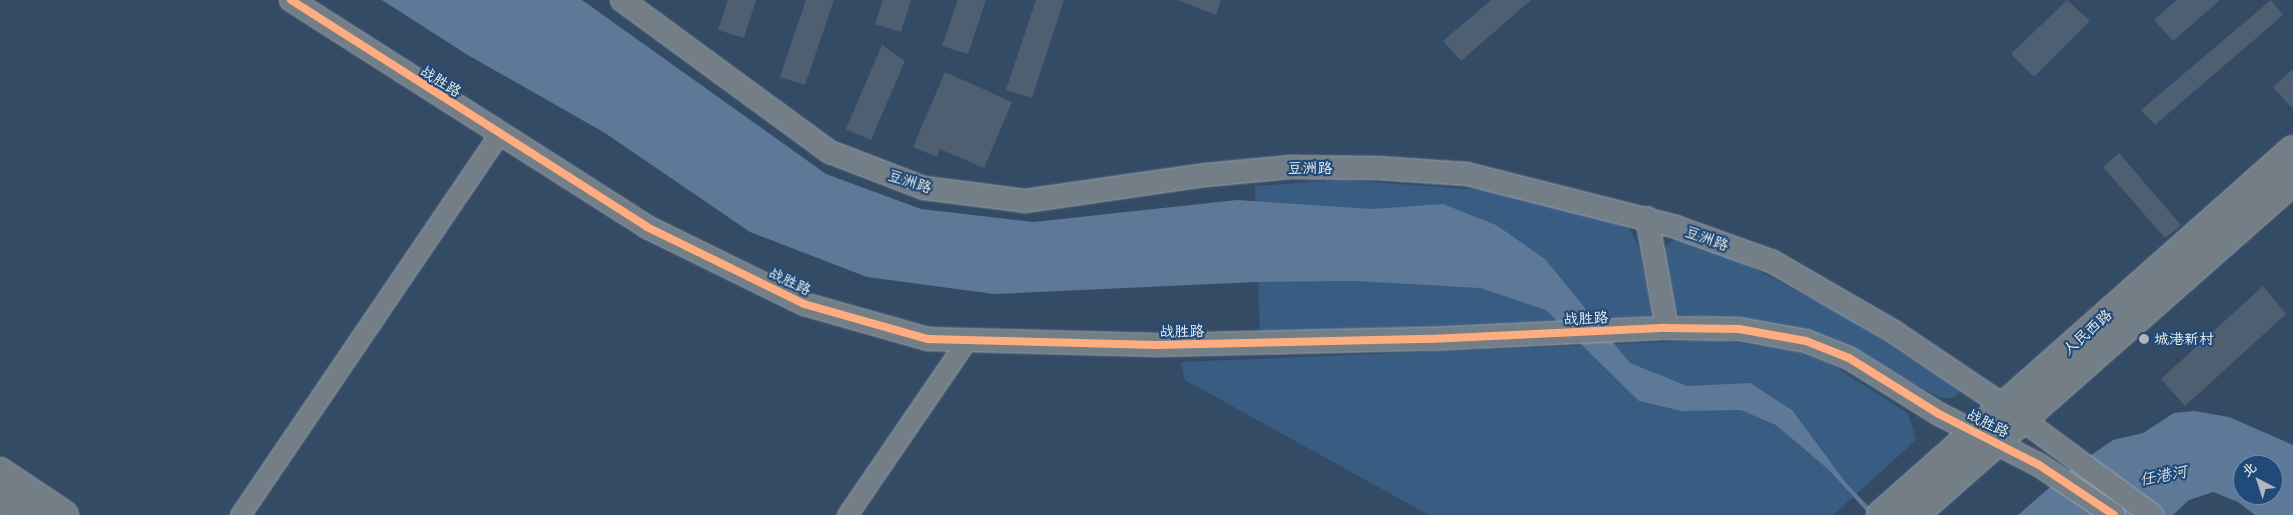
<!DOCTYPE html>
<html>
<head>
<meta charset="utf-8">
<style>
	body { margin:0 }
	#map { position:relative; width:2293px; height:515px; overflow:hidden; background:#344b65; font-family:"Patrick Hand","LXGW WenKai TC",sans-serif }
	div>[style] { position:absolute }
	[style*='--x'] { left:calc(var(--x)*1px); top:calc(var(--y)*1px); width:calc(var(--w)*1px); rotate:calc(var(--a)*1deg) }
	.green>* { inset:0; background:#395c83 }
	.water>* { inset:0; background:#5e7998 }
	.building>* { inset:0; background:#4e5f72 }
	.roads { filter:drop-shadow(0 0 1px #9ba5af) drop-shadow(0 0 1px #9ba5af) }
	.minor>* { height:19px; margin:-9.5px; padding:0 9.5px; transform-origin:9.5px; border-radius:9.5px; background:#737e87 }
	.tertiary>* { height:22px; margin:-11px; padding:0 11px; transform-origin:11px; border-radius:11px; background:#737e87 }
	.primary>* { height:28px; margin:-14px; padding:0 14px; transform-origin:14px; border-radius:14px; background:#737e87 }
	.cycleway>* { height:8px; margin:-4px; padding:0 4px; transform-origin:4px; border-radius:4px; background:#ffac80 }
	.dots>* { width:14px; height:14px; translate:-50% -50%; box-sizing:border-box; border:2px solid #1f4a7a; border-radius:50% }
	span { translate:-50% -50%; white-space:nowrap; text-align:center; line-height:1.15; -webkit-text-stroke:4.5px #1f4a7a; paint-order:stroke }
	.street-label { font-size:15px; color:#f4f1e8 }
	.poi-label { font-size:15px; color:#f4f1e8 }
	.left { translate:0 -50%; text-align:left }
	.water-label { font-size:16px; color:#dee0dd; font-style:italic }
	.north { position:absolute; left:2233px; top:455px; width:50px; height:50px; box-sizing:border-box; background:#1f4a7a; border:1px solid #748da6; border-radius:50%; rotate:320deg; font-size:14px; font-weight:700; line-height:20px; text-align:center; color:#f4f1e8 }
	.north::after { content:''; display:block; margin:auto; width:18px; height:22px; background:#b1b7ba; clip-path:polygon(50% 0,100% 100%,50% 72%,0 100%) }
</style>
</head>
<body>
<div id="map">
	<div class="green">
		<i style="clip-path:polygon(1343px 180px,1495px 191px,1627px 223px,1639px 248px,1652px 313px,1644px 319px,1260px 336px,1255px 186px)"></i>
		<i style="clip-path:polygon(1677px 237px,1728px 255px,1840px 313px,1962px 391px,1952px 398px,1941px 398px,1834px 341px,1747px 319px,1680px 315px,1675px 310px,1662px 250px)"></i>
		<i style="clip-path:polygon(1717px 340px,1793px 350px,1832px 365px,1908px 413px,1916px 440px,1833px 515px,1429px 515px,1185px 380px,1181px 362px)"></i>
	</div>
	<div class="water">
		<i style="clip-path:polygon(382px 0,582px 0,826px 174px,921px 209px,1034px 222px,1237px 200px,1372px 209px,1443px 204px,1496px 225px,1545px 259px,1630px 363px,1687px 386px,1750px 383px,1792px 410px,1846px 483px,1877px 515px,1870px 515px,1828px 469px,1776px 425px,1741px 410px,1682px 411px,1639px 401px,1546px 310px,1480px 288px,1355px 281px,1256px 282px,994px 294px,867px 277px,750px 232px,605px 133px,466px 54px)"></i>
		<i style="clip-path:polygon(evenodd,2194px 411px,2229px 417px,2293px 445px,2293px 515px,2255px 515px,2238px 502px,2213px 492px,2189px 500px,2173px 515px,2018px 515px,2071px 469px,2113px 440px,2143px 433px,2174px 413px,2194px 411px,2243px 465px,2273px 465px,2273px 495px,2243px 495px,2243px 465px)"></i>
	</div>
	<div class="building">
		<i style="clip-path:polygon(728px 0,756px 0,744px 38px,718px 30px)"></i>
		<i style="clip-path:polygon(806px 0,834px 0,805px 85px,780px 77px)"></i>
		<i style="clip-path:polygon(883px 0,911px 0,901px 32px,875px 24px)"></i>
		<i style="clip-path:polygon(958px 0,986px 0,968px 54px,942px 46px)"></i>
		<i style="clip-path:polygon(1036px 0,1064px 0,1032px 98px,1006px 90px)"></i>
		<i style="clip-path:polygon(1178px 0,1221px 0,1216px 15px)"></i>
		<i style="clip-path:polygon(1491px 0,1531px 0,1461px 61px,1443px 41px)"></i>
		<i style="clip-path:polygon(2067px 0,2090px 21px,2034px 77px,2011px 54px)"></i>
		<i style="clip-path:polygon(2177px 0,2220px 0,2173px 41px,2154px 20px)"></i>
		<i style="clip-path:polygon(2271px 0,2283px 15px,2155px 125px,2141px 110px)"></i>
		<i style="clip-path:polygon(882px 45px,905px 61px,871px 140px,846px 129px)"></i>
		<i style="clip-path:polygon(2293px 69px,2293px 109px,2273px 87px)"></i>
		<i style="clip-path:polygon(945px 72px,1012px 102px,984px 168px,940px 149px,937px 157px,913px 147px)"></i>
		<i style="clip-path:polygon(2119px 153px,2181px 225px,2165px 238px,2103px 167px)"></i>
		<i style="clip-path:polygon(2263px 286px,2286px 314px,2185px 406px,2161px 379px)"></i>
	</div>
	<div class="roads">
		<div class="minor">
			<i style="--x:240;--y:515;--w:461;--a:-55.8"></i>
			<i style="--x:847;--y:515;--w:212;--a:-55.6"></i>
		</div>
		<div class="tertiary">
			<i style="--x:291;--y:0;--w:422;--a:32.5"></i>
			<i style="--x:647;--y:227;--w:175;--a:26.1"></i>
			<i style="--x:804;--y:304;--w:129;--a:15.8"></i>
			<i style="--x:928;--y:339;--w:229;--a:1.5"></i>
			<i style="--x:1157;--y:345;--w:273;--a:-1.3"></i>
			<i style="--x:1430;--y:339;--w:237;--a:-2.7"></i>
			<i style="--x:1667;--y:328;--w:72;--a:0.8"></i>
			<i style="--x:1739;--y:329;--w:68;--a:10.2"></i>
			<i style="--x:1806;--y:341;--w:46;--a:21.6"></i>
			<i style="--x:1849;--y:358;--w:106;--a:31.9"></i>
			<i style="--x:1939;--y:414;--w:112;--a:27"></i>
			<i style="--x:2039;--y:465;--w:90;--a:33.7"></i>
			<i style="--x:622;--y:0;--w:258;--a:36.2"></i>
			<i style="--x:830;--y:152;--w:101;--a:21"></i>
			<i style="--x:924;--y:188;--w:102;--a:7.3"></i>
			<i style="--x:1025;--y:201;--w:183;--a:-8.2"></i>
			<i style="--x:1206;--y:175;--w:85;--a:-5.4"></i>
			<i style="--x:1291;--y:167;--w:87;--a:0.7"></i>
			<i style="--x:1378;--y:168;--w:89;--a:3.9"></i>
			<i style="--x:1467;--y:174;--w:216;--a:14.2"></i>
			<i style="--x:1676;--y:227;--w:103;--a:19.8"></i>
			<i style="--x:1773;--y:262;--w:140;--a:30"></i>
			<i style="--x:1894;--y:332;--w:133;--a:33.9"></i>
			<i style="--x:2004;--y:406;--w:184;--a:36.4"></i>
			<i style="--x:1647;--y:218;--w:112;--a:79.7"></i>
		</div>
		<div class="primary">
			<i style="--x:0;--y:472;--w:77;--a:33.9"></i>
			<i style="--x:0;--y:496;--w:33;--a:35"></i>
			<i style="--x:1881;--y:515;--w:550;--a:-41.54"></i>
			<i style="--x:1914;--y:515;--w:505;--a:-41.39"></i>
		</div>
	</div>
	<div class="cycleway">
		<i style="--x:291;--y:0;--w:422;--a:32.5"></i>
		<i style="--x:647;--y:227;--w:175;--a:26.1"></i>
		<i style="--x:804;--y:304;--w:129;--a:15.8"></i>
		<i style="--x:928;--y:339;--w:229;--a:1.5"></i>
		<i style="--x:1157;--y:345;--w:273;--a:-1.3"></i>
		<i style="--x:1430;--y:339;--w:237;--a:-2.7"></i>
		<i style="--x:1667;--y:328;--w:72;--a:0.8"></i>
		<i style="--x:1739;--y:329;--w:68;--a:10.2"></i>
		<i style="--x:1806;--y:341;--w:46;--a:21.6"></i>
		<i style="--x:1849;--y:358;--w:106;--a:31.9"></i>
		<i style="--x:1939;--y:414;--w:112;--a:27"></i>
		<i style="--x:2039;--y:465;--w:90;--a:33.7"></i>
	</div>
	<div class="dots">
		<i style="left:2144px;top:339px;background:#b1b7ba"></i>
	</div>
	<div class="street-label">
		<span style="left:441px;top:81px;rotate:32deg">战胜路</span>
		<span style="left:1310px;top:168px">豆洲路</span>
		<span style="left:910px;top:181px;rotate:18deg">豆洲路</span>
		<span style="left:1707px;top:238px;rotate:20deg">豆洲路</span>
		<span style="left:790px;top:281px;rotate:25deg">战胜路</span>
		<span style="left:1586px;top:318px;rotate:-3deg">战胜路</span>
		<span style="left:1182px;top:331px;rotate:-1deg">战胜路</span>
		<span style="left:2087px;top:332px;rotate:-42deg">人民西路</span>
		<span style="left:1988px;top:423px;rotate:26deg">战胜路</span>
	</div>
	<div class="poi-label">
		<span class="left" style="left:2154px;top:339px">城港新村</span>
	</div>
	<div class="water-label">
		<span style="left:2163px;top:475px;rotate:-11deg">任港河</span>
	</div>
	<div class="north">北</div>
</div>
</body>
</html>
